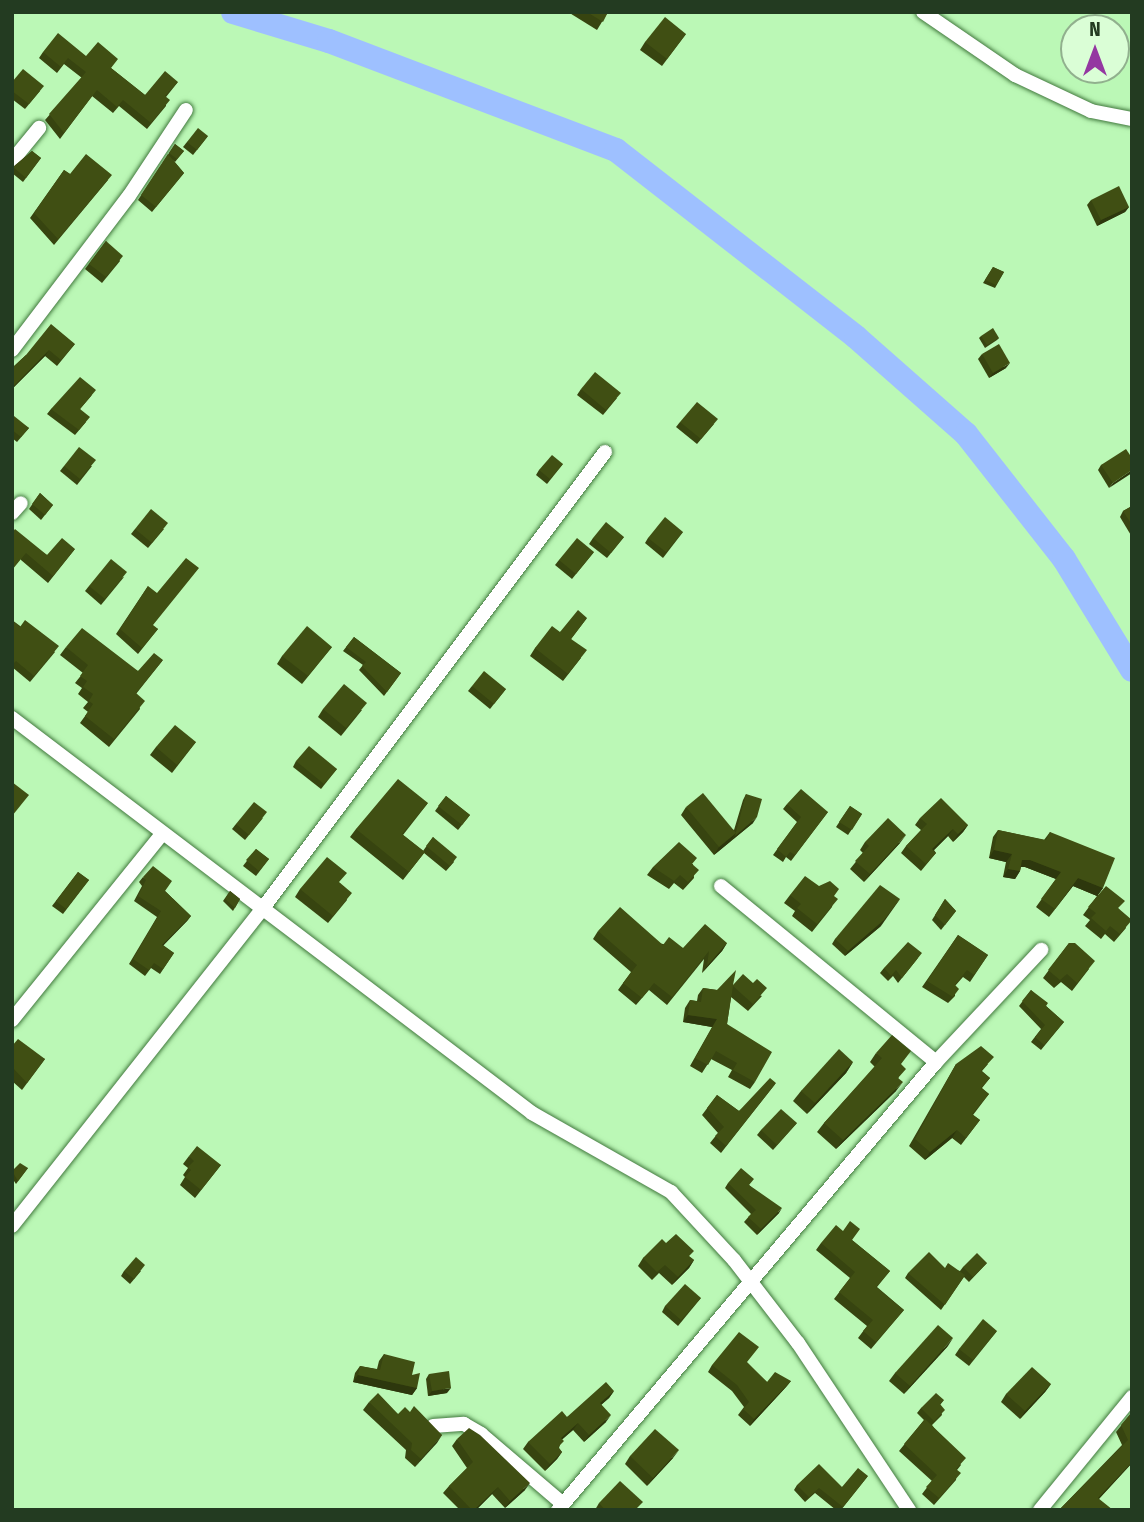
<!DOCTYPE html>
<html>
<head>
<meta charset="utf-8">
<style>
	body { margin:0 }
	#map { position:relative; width:1144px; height:1522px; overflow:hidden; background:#bbf8b6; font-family:"Fira Sans Condensed",sans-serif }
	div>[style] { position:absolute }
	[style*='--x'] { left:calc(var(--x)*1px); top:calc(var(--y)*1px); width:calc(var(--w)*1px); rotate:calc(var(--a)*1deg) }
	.river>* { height:24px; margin:-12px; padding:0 12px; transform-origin:12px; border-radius:12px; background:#9ec0ff }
	.roads { filter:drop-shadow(0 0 2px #42793e) drop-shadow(0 0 2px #42793e) }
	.minor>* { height:14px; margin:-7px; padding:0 7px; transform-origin:7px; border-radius:7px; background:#fff }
	.wall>* { inset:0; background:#374410 }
	.shaded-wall>* { inset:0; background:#2d370d }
	.building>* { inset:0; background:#404f13 }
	span { translate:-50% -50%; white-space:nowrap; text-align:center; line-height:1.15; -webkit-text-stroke:7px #dafed6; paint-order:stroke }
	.frame { position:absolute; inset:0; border:14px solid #233b21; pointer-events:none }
	.north { position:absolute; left:1060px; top:14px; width:70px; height:70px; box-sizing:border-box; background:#dafed6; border:2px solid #91b08e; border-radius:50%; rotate:0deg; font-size:19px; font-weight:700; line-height:28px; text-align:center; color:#233b21 }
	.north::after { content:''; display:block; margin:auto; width:24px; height:32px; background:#9437a1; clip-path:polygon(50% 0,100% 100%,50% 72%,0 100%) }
</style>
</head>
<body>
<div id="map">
	<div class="river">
		<i style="--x:233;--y:12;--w:100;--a:16.8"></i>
		<i style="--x:329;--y:41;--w:307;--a:20.8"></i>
		<i style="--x:616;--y:150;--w:304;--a:37.9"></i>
		<i style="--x:856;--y:337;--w:147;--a:41.4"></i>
		<i style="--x:966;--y:434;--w:159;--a:51.9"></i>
		<i style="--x:1064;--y:559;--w:130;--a:58.5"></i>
	</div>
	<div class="roads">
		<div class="minor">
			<i style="--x:923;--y:12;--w:112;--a:34.4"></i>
			<i style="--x:1015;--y:75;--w:84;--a:25.3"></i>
			<i style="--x:1091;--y:111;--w:42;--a:11"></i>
			<i style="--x:12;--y:161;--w:43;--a:-50.7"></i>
			<i style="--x:12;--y:350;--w:193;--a:-52.8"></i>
			<i style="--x:129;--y:196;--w:103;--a:-56.5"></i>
			<i style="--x:12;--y:513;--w:13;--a:-48"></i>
			<i style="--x:12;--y:718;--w:653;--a:37.22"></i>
			<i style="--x:532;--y:1113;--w:160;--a:29.6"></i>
			<i style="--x:671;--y:1192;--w:93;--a:47.2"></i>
			<i style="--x:734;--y:1260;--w:105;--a:52.4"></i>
			<i style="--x:798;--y:1343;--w:201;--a:56.4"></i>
			<i style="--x:721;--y:886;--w:278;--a:39.3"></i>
			<i style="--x:12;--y:1020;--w:240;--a:-51.1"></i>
			<i style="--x:12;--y:1226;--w:405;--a:-51.7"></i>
			<i style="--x:263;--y:908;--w:570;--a:-53.13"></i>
			<i style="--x:433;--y:1426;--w:31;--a:-4"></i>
			<i style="--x:464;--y:1424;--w:20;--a:30"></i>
			<i style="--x:481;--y:1434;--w:108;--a:40.5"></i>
			<i style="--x:558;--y:1510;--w:586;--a:-49.84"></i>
			<i style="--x:936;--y:1062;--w:154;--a:-46.8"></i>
			<i style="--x:1040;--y:1510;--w:146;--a:-50.8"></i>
		</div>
	</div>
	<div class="wall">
		<i style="clip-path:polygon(568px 12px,608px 12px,597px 30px)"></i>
		<i style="clip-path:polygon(686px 34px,662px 66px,640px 50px,645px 42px)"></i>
		<i style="clip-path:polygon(43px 52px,86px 56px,111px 68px,145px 95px,178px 82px,166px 97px,166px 106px,147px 129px,119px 106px,113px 113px,92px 96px,60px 139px,45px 120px,82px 78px,64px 64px,57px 73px,39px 58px)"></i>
		<i style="clip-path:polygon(12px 82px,40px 91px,25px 109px,12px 99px)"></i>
		<i style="clip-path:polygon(208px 136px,193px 155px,183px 147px,187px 142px)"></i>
		<i style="clip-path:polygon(175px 144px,184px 151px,175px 162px,173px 160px,184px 173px,152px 212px,138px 200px)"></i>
		<i style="clip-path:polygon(32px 151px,41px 158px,23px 182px,12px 173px,12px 168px)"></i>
		<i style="clip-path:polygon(64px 170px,70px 174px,108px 180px,54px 245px,30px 218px)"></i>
		<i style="clip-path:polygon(1091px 200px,1129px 207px,1125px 212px,1097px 226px,1087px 205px)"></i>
		<i style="clip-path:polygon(106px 241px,120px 261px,102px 283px,85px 269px)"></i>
		<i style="clip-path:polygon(993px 267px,1004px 272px,995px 288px,983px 283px)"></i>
		<i style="clip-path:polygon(981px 336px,999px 338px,997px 340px,985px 348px,979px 338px)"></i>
		<i style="clip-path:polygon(75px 344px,57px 366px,45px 356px,12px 389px,12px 368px,26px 355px)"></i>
		<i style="clip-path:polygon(982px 354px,1006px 368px,989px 378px,978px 359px)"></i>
		<i style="clip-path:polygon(581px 389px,617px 398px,603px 415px,577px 395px)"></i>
		<i style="clip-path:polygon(92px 395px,80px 409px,86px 422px,75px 435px,47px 414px,51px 409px)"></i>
		<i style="clip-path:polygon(12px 418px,29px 428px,17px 442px,12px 438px)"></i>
		<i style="clip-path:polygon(680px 422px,714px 424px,697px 444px,676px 427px)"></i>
		<i style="clip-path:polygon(1132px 458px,1109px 488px,1098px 470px,1101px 465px)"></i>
		<i style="clip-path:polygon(563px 464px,547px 484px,536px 475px,539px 470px)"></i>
		<i style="clip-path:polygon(64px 466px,92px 466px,77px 485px,60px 471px)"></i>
		<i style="clip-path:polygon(40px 493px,53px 505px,41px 520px,29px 509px)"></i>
		<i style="clip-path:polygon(1132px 506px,1132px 537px,1120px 517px,1123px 511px)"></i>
		<i style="clip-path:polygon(135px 529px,164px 529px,148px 548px,131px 534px)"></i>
		<i style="clip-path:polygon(683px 532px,663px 558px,645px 543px,648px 538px)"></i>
		<i style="clip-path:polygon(12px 533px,47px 555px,75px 549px,48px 583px,21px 560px)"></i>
		<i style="clip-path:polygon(624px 537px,607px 558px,589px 544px,593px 538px)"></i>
		<i style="clip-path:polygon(594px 552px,572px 579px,555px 565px,559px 560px)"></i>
		<i style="clip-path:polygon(124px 577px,101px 605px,85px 591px,89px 586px)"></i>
		<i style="clip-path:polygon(148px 586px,153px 626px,158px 629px,138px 654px,116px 634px)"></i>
		<i style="clip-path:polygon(587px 618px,571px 639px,581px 658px,563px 681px,530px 656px,535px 648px,560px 632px)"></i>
		<i style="clip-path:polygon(12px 620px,55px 652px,30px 682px,12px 667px)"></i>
		<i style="clip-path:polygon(354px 637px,401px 673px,384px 696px,359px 670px,363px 665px,343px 651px)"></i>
		<i style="clip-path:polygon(66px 647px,138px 671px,163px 660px,136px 694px,140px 709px,109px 747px,80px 723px,88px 712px,83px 708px,88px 702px,78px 694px,82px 688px,75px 683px,83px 673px,60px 655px)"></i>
		<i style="clip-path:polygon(332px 647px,302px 684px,277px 664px,282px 656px)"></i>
		<i style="clip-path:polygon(472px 686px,506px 689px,490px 709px,468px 691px)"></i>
		<i style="clip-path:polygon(323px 709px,362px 710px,341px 736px,318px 717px)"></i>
		<i style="clip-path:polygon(196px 742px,172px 773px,150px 755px,156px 747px)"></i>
		<i style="clip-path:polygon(296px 761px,337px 769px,321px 789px,293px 767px)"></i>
		<i style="clip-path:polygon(746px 794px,753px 823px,714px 855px,681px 815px,686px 807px,734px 830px,743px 800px)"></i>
		<i style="clip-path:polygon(446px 796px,470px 815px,458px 830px,435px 811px)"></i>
		<i style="clip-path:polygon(428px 803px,403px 835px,423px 851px,433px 837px,454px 862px,446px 871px,424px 853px,403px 880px,350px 837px,356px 829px)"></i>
		<i style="clip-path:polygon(787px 804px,828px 812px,791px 861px,786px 857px,783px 862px,773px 855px,797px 822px,783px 809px)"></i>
		<i style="clip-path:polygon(850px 806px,862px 814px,848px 835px,836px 827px)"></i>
		<i style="clip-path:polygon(263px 818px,245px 840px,232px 829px,236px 824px)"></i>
		<i style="clip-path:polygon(920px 818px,968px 825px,963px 832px,953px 842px,948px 836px,934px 850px,936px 853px,921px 871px,901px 853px,906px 846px,921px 830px,915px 825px)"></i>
		<i style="clip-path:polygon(998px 830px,1044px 840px,1050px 832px,1103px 888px,1098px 895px,1119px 909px,1126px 928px,1114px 942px,1105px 934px,1101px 939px,1085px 926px,1090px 920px,1083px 915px,1097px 896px,1073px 886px,1049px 917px,1036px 907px,1056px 879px,1025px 867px,1021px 867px,1020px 871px,1015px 879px,1003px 877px,1006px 862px,989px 858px,993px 837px)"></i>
		<i style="clip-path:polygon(865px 842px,900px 843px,864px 882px,850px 869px,863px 853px,860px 850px)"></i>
		<i style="clip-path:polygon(256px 849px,269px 859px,256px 876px,243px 866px)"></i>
		<i style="clip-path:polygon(693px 864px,694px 878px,683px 890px,674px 883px,669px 889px,647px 875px,653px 867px)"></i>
		<i style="clip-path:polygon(78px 872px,89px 880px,63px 914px,52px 906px)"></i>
		<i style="clip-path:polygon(143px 877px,165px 891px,191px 916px,187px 921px,163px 945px,174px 953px,160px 974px,151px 968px,145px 976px,129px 964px,157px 917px,134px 901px,142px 886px,139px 882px)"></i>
		<i style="clip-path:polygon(340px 883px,347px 900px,328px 923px,295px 897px,300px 889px)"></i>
		<i style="clip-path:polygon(819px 886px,834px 896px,832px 907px,812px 932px,792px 916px,795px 911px,784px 903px,790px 895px)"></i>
		<i style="clip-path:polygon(230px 891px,240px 899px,233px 911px,223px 901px)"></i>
		<i style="clip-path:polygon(945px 899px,956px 911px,941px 930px,932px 920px)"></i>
		<i style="clip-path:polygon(881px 926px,845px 956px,832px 944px,835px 939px)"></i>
		<i style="clip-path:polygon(598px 931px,683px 948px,727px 943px,722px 951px,702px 973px,704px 959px,667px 1005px,649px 990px,636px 1005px,618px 990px,631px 972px,593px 939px)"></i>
		<i style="clip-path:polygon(958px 935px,988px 955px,970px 982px,963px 977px,955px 986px,955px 996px,948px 1003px,922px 987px)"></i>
		<i style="clip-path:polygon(1069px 943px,1089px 969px,1072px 991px,1061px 982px,1054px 988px,1043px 978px)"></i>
		<i style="clip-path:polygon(918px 958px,898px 983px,893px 976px,888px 981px,880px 973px,884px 968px)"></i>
		<i style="clip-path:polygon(733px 985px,762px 996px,748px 1011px,731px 997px,727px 1024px,755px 1082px,750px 1089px,728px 1077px,732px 1070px,711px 1059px,702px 1073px,690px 1066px,712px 1027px,683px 1022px,685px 1008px,690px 1000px,697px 1001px,698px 995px,703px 988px,717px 990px)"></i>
		<i style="clip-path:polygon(1031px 990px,1046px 1006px,1064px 1022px,1041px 1050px,1031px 1042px,1041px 1029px,1019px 1006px)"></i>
		<i style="clip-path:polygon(12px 1046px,45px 1059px,22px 1090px,12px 1081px)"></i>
		<i style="clip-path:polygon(876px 1053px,901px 1064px,896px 1091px,836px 1149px,817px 1132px,824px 1123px,875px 1067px,870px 1062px)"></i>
		<i style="clip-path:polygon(853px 1062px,846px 1073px,807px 1114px,793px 1101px,801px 1091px)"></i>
		<i style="clip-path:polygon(956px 1064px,988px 1064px,982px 1071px,990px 1078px,982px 1088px,989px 1094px,973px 1115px,980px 1120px,961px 1145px,952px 1138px,925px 1160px,909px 1146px)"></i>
		<i style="clip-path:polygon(776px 1083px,721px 1153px,710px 1143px,718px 1133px,702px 1115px,717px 1095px,739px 1111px)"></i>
		<i style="clip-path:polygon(797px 1123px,773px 1150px,757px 1135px,761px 1130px)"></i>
		<i style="clip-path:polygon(189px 1156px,221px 1165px,195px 1198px,180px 1185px,185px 1177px,183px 1175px,188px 1168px,183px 1164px)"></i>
		<i style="clip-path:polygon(28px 1168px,16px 1184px,12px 1178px,12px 1171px)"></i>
		<i style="clip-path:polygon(728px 1183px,749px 1185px,779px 1213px,757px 1235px,744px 1222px,751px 1214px,725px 1188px)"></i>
		<i style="clip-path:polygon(852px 1240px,890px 1271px,877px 1287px,904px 1310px,871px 1349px,858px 1338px,867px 1326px,834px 1299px,850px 1278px,816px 1250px,821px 1243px)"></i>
		<i style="clip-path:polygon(666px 1243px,690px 1257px,694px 1260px,689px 1268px,672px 1285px,659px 1273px,652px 1280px,638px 1266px,643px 1258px)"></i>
		<i style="clip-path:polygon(987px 1263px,969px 1282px,964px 1277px,941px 1310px,905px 1278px,908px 1273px,945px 1268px,960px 1271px,963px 1267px)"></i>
		<i style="clip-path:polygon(124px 1271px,141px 1271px,130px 1284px,121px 1276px)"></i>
		<i style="clip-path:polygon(701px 1298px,678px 1326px,662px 1312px,665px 1306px)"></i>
		<i style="clip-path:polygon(997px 1331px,969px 1366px,955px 1355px,959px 1349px)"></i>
		<i style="clip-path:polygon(948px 1346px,904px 1394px,889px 1381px,895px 1373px)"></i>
		<i style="clip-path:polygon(384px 1354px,417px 1388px,412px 1395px,353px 1382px,355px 1373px,360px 1366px,377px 1369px,379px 1361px)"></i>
		<i style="clip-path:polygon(747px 1363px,767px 1382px,791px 1381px,786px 1387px,750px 1426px,738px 1415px,744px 1407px,732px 1391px,708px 1372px,712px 1365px)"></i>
		<i style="clip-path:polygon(429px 1374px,447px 1393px,428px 1396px,426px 1379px)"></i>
		<i style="clip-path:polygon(1051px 1384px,1045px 1392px,1020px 1419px,1001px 1402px,1006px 1394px)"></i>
		<i style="clip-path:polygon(614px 1391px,609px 1398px,601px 1405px,606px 1422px,584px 1442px,573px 1430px,562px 1439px,559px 1448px,562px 1452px,557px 1459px,545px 1471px,523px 1449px,528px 1442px,567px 1417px)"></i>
		<i style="clip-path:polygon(944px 1400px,940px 1405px,942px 1415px,932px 1425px,961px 1465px,957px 1470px,956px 1480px,934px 1505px,922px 1494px,932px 1481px,899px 1451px,924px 1420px,917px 1413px,921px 1408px)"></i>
		<i style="clip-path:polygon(369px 1402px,398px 1414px,442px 1435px,415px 1467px,405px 1458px,406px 1450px,363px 1410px)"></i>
		<i style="clip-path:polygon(1132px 1412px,1132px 1463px,1099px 1499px,1059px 1510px,1122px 1445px,1116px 1432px)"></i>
		<i style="clip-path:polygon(457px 1439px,525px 1490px,505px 1508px,492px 1494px,476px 1510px,460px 1510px,443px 1493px,449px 1486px,467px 1468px,452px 1446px)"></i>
		<i style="clip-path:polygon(630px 1456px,673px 1458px,647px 1486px,625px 1464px)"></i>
		<i style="clip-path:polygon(868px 1476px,841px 1510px,836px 1510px,815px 1493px,805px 1502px,794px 1490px,797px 1485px,842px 1487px)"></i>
		<i style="clip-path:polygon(599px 1503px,638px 1510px,595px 1510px)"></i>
	</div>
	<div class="shaded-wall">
		<i style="clip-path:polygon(1129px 207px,1125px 212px,1097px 226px,1101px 220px)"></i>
		<i style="clip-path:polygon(49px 350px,45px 356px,12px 389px,12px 388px)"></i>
		<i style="clip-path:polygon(1010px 363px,1006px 368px,989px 378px,993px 373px)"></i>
		<i style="clip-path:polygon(1132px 470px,1132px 473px,1109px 488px,1113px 483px)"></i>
		<i style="clip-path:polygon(757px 817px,753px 823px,731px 841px,735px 836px)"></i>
		<i style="clip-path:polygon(968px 825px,963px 832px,953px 842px,958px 834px)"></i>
		<i style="clip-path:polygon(953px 829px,948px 836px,927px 857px,932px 849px)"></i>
		<i style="clip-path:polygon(736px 833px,731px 841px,714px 855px,719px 847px)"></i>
		<i style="clip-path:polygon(906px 835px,900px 843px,864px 882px,870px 874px)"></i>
		<i style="clip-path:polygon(994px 850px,1012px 854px,1006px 862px,989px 858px)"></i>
		<i style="clip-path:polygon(1022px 860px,1030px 860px,1061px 872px,1056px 879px,1025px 867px,1017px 867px)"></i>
		<i style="clip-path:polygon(1008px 869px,1020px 871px,1015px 879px,1003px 877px)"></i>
		<i style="clip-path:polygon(1078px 878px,1103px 888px,1097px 896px,1073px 886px,1049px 917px)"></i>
		<i style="clip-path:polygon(900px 899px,881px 926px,845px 956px,848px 951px)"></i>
		<i style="clip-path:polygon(191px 916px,187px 921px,159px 950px,162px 945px)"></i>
		<i style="clip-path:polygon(727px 943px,722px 951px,702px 973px,707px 966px)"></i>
		<i style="clip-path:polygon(688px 1015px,717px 1019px,712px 1027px,683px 1022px)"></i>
		<i style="clip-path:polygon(853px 1062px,846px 1073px,807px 1114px,815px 1103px)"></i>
		<i style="clip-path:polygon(903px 1082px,896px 1091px,836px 1149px,843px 1140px)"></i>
		<i style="clip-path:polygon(957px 1130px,952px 1138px,925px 1160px,930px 1152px)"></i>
		<i style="clip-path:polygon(782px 1208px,779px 1213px,757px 1235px,761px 1229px)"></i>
		<i style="clip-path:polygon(694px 1260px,689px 1268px,672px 1285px,678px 1277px)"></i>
		<i style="clip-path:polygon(953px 1338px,948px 1346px,904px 1394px,910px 1386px)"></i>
		<i style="clip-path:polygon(358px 1375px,417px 1388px,412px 1395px,353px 1382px)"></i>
		<i style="clip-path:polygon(791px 1381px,786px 1387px,750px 1426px,754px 1419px)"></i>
		<i style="clip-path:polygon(1051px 1384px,1045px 1392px,1020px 1419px,1025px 1411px)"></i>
		<i style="clip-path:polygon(451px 1388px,447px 1393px,428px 1396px,432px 1391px)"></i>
		<i style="clip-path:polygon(614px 1391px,609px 1398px,595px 1410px,600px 1403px)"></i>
		<i style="clip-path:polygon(611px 1415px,606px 1422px,584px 1442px,589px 1435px)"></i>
		<i style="clip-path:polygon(578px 1423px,573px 1430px,556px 1445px,561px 1438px)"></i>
		<i style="clip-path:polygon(442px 1435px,437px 1443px,415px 1467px,421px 1459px)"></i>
		<i style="clip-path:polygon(679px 1450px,673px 1458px,647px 1486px,653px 1478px)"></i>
		<i style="clip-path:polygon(562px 1452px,557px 1459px,545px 1471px,550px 1464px)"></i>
		<i style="clip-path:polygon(1132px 1462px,1132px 1463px,1093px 1505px,1098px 1498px)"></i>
		<i style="clip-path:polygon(530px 1483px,525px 1490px,505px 1508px,510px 1501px)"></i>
		<i style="clip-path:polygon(498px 1487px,492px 1494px,476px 1510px,474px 1510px)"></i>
	</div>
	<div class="building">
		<i style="clip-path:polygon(587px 12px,608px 12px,603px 22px)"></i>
		<i style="clip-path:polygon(665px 17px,686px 34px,667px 59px,645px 42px)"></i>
		<i style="clip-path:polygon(58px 33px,86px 56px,98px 42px,118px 59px,111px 68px,145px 95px,165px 71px,178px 82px,165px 96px,170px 100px,151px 123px,123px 100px,117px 107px,97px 90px,64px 133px,49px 114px,86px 72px,68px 58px,61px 67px,43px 52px)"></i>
		<i style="clip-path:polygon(23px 69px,44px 86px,29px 104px,12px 91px,12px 82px)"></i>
		<i style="clip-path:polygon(198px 128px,208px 136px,197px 150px,187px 142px)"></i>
		<i style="clip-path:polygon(175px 144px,184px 151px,177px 159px,169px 153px)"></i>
		<i style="clip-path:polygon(32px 151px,41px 158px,26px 178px,13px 167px)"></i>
		<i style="clip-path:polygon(86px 154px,112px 175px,58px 239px,34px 213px,64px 170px,70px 174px)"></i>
		<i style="clip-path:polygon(168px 154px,184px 173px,156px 207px,141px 195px)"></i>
		<i style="clip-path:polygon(1119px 186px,1129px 207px,1101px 220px,1091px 200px)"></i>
		<i style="clip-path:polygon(106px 241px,123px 256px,106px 277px,89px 264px)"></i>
		<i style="clip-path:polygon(993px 267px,1004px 272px,996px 285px,985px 280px)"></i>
		<i style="clip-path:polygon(51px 324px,75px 344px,61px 360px,49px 350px,12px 388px,12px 368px,26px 355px)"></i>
		<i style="clip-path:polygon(993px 328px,999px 338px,987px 345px,981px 336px)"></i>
		<i style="clip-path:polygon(999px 344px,1010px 363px,993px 373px,982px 354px)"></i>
		<i style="clip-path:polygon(595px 372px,621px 393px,606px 410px,581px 389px)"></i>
		<i style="clip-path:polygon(80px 377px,96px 390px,80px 409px,90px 417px,79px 430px,51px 409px)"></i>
		<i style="clip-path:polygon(697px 402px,718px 419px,701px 439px,680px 422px)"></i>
		<i style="clip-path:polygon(14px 416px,29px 428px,21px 437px,12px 430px,12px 418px)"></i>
		<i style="clip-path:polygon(79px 447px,96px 460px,80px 479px,64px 466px)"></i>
		<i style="clip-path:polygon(1126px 449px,1132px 458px,1132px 470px,1113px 483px,1101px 465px)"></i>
		<i style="clip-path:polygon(552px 455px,563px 464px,550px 479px,539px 470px)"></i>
		<i style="clip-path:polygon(40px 493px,53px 505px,45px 515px,32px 504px)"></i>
		<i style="clip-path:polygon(1132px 506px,1132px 525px,1123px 511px)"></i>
		<i style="clip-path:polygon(151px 509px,168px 523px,152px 543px,135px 529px)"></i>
		<i style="clip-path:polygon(665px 517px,683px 532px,666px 552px,648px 538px)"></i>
		<i style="clip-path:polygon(606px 522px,624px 537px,611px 553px,593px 538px)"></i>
		<i style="clip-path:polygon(15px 529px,47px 555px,62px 538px,75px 549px,53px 576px,26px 553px,12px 570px,12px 533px)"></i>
		<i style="clip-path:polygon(577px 538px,594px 552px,576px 574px,559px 560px)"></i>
		<i style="clip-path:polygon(186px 558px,199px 568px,153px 625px,158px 629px,142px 648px,120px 629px,148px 586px,157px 593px)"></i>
		<i style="clip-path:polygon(111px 559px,127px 572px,105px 599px,89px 586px)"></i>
		<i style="clip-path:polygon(578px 610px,587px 618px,571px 639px,587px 650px,568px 674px,535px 648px,552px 626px,560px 632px)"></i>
		<i style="clip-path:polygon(12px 620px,20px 627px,25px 620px,59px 646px,34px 676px,16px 661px,12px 665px)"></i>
		<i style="clip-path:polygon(307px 626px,332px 647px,308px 676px,282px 656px)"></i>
		<i style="clip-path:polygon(82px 628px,138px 671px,154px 653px,163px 660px,136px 693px,145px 701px,114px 739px,85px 716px,93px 704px,89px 701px,93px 694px,83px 687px,87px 681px,80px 676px,88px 665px,66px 647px)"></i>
		<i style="clip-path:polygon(354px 637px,401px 673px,387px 692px,362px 666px,366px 662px,346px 647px)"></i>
		<i style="clip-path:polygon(484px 671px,506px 689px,494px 704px,472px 686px)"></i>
		<i style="clip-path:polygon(344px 684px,367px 703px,346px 728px,323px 709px)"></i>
		<i style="clip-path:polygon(175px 725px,196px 742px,177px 765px,156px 747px)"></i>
		<i style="clip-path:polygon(309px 746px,337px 769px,324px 784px,296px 761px)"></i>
		<i style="clip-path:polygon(398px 779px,428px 803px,402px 834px,425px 852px,409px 872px,356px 829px)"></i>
		<i style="clip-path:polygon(12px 782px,29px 795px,12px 816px)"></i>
		<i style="clip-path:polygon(801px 789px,828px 812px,795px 855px,790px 852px,786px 857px,777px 849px,801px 817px,787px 804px)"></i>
		<i style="clip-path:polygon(703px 793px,736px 833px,719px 847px,686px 807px)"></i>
		<i style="clip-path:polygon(746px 794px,762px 799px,757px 817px,735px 836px,736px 833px,736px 832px)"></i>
		<i style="clip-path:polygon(446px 796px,470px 815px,462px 825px,438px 806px)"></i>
		<i style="clip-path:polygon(941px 798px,968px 825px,958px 834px,953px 829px,932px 849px,936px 853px,926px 864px,906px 846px,927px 824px,920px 818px)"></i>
		<i style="clip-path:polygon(254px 802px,267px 812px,249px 835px,236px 824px)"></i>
		<i style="clip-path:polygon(850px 806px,862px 814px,852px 830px,839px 822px)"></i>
		<i style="clip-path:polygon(888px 818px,906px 835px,870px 874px,855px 861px,869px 846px,865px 842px)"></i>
		<i style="clip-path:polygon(998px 830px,1046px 840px,1050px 832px,1115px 858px,1103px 888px,1078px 878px,1055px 909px,1041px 899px,1061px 872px,1030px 860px,1022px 860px,1020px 871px,1008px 869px,1012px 854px,994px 850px)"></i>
		<i style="clip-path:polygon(433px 837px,457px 857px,450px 866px,426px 846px)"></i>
		<i style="clip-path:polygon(679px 842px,697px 858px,692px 864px,699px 870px,688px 882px,680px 875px,674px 881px,653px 867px)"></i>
		<i style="clip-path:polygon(256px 849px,269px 859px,259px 871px,246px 860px)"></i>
		<i style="clip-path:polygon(327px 857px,347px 873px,339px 882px,352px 893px,333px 916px,300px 889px)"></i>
		<i style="clip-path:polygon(153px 866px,172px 881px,165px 891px,191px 916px,162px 945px,174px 953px,163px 969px,154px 963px,149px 970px,133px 959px,161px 911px,138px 896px,146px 880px,143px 877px)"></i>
		<i style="clip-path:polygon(78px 872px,89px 880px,66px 909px,56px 901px)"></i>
		<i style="clip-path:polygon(805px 876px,819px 886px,830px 881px,839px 889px,834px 896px,838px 899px,817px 924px,797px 908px,801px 904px,790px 895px)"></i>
		<i style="clip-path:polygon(880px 885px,900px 899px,884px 920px,848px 951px,835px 939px)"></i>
		<i style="clip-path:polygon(1106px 886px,1125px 901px,1118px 908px,1132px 920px,1120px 934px,1110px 926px,1106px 931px,1091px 918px,1096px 913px,1088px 907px)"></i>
		<i style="clip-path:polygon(230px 891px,240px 899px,235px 908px,225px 899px)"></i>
		<i style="clip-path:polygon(945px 899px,956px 911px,945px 925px,935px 915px)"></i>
		<i style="clip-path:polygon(620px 907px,663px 945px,669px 937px,683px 948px,705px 924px,727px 943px,707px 966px,709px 951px,672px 997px,654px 983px,642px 998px,623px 983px,637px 965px,598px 931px)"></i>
		<i style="clip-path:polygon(958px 935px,988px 955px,974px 975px,967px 970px,955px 985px,959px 989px,953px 997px,927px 981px)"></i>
		<i style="clip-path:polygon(908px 942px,922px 953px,902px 978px,896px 970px,891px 976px,884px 968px)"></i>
		<i style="clip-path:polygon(1069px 943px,1075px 943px,1095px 961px,1077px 983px,1067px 974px,1060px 980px,1048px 970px)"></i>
		<i style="clip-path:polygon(736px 970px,733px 985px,743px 974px,753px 983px,757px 979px,767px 988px,753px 1004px,733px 986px,727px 1024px,772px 1052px,755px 1082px,733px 1070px,737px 1063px,716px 1051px,708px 1065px,695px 1058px,717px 1019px,688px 1015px,690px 1000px,701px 1002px,703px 988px,717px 990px)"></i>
		<i style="clip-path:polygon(1031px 990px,1048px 1003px,1046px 1006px,1064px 1022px,1044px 1045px,1035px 1037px,1045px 1025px,1022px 1001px)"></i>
		<i style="clip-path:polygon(892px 1035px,911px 1051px,901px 1064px,906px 1069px,898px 1078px,903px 1082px,843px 1140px,824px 1123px,882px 1058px,876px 1053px)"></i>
		<i style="clip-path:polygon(18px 1039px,45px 1059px,27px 1083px,12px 1067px,12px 1046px)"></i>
		<i style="clip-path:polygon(981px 1046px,994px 1057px,981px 1071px,990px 1078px,981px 1088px,989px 1094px,972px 1114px,980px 1120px,966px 1138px,957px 1130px,930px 1152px,915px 1139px,956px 1064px)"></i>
		<i style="clip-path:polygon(839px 1049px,853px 1062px,815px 1103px,801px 1091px)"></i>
		<i style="clip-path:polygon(770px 1078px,776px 1083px,726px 1146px,715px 1136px,724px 1127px,707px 1108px,717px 1095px,739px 1111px)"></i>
		<i style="clip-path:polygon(781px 1109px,797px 1123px,777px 1145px,761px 1130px)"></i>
		<i style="clip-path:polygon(197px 1146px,221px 1165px,201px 1190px,185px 1177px,191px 1170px,188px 1167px,194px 1161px,189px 1156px)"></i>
		<i style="clip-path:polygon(20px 1163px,28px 1168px,18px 1181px,12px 1171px)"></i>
		<i style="clip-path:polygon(741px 1168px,754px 1179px,749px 1185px,782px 1208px,761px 1229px,748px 1217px,756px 1210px,728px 1183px)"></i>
		<i style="clip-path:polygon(850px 1221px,860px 1229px,852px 1240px,890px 1271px,876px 1287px,904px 1310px,876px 1342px,863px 1331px,873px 1320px,839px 1292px,855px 1272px,821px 1243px,836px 1225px,843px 1231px)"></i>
		<i style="clip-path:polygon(676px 1234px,694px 1251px,689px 1256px,694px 1260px,678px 1277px,665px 1265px,657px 1272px,643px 1258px,662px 1239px,666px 1243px)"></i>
		<i style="clip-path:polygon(929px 1252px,945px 1268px,948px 1263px,965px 1275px,945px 1305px,908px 1273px)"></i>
		<i style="clip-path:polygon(977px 1253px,987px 1263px,973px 1277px,963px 1267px)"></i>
		<i style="clip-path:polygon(136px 1257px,145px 1265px,134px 1279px,124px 1271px)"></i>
		<i style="clip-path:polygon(685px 1284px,701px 1298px,681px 1320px,665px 1306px)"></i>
		<i style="clip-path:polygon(983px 1319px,997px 1331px,973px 1360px,959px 1349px)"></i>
		<i style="clip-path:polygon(938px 1325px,953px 1338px,910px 1386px,895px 1373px)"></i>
		<i style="clip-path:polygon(739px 1332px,759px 1347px,747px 1362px,767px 1382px,775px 1372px,791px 1381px,754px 1419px,743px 1409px,749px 1402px,737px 1385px,712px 1365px)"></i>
		<i style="clip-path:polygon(384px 1354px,415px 1362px,412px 1375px,420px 1373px,417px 1388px,358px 1375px,360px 1366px,380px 1370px)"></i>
		<i style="clip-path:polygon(1032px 1367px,1051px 1384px,1025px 1411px,1006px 1394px)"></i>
		<i style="clip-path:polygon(449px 1371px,451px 1388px,432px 1391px,429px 1374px)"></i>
		<i style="clip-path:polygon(606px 1382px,614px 1391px,600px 1403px,611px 1415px,589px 1435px,578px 1423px,561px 1438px,564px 1441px,558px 1447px,562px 1452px,550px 1464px,528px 1442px,562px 1411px,567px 1417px)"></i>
		<i style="clip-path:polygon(378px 1393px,398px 1414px,405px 1407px,410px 1412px,414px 1406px,442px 1435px,421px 1459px,411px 1450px,412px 1443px,369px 1402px)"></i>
		<i style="clip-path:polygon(936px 1393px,944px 1400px,940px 1404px,945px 1410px,934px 1421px,921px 1408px)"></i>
		<i style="clip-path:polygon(1132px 1412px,1132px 1462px,1098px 1498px,1113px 1510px,1059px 1510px,1128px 1440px,1121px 1425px)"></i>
		<i style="clip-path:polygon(925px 1419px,966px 1458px,956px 1469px,961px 1473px,939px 1498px,926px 1487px,937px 1475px,904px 1444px)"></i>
		<i style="clip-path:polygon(469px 1428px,480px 1435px,530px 1483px,510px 1501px,498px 1487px,474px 1510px,472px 1510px,449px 1486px,473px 1462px,457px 1439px)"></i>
		<i style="clip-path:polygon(655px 1429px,679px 1450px,653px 1478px,630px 1456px)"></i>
		<i style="clip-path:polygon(819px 1464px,842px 1487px,858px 1468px,868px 1476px,843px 1507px,819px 1488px,809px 1497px,797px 1485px)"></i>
		<i style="clip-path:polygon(620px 1481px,643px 1502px,635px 1510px,605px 1510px,599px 1503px)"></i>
	</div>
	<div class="frame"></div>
	<div class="north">N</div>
</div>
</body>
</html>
